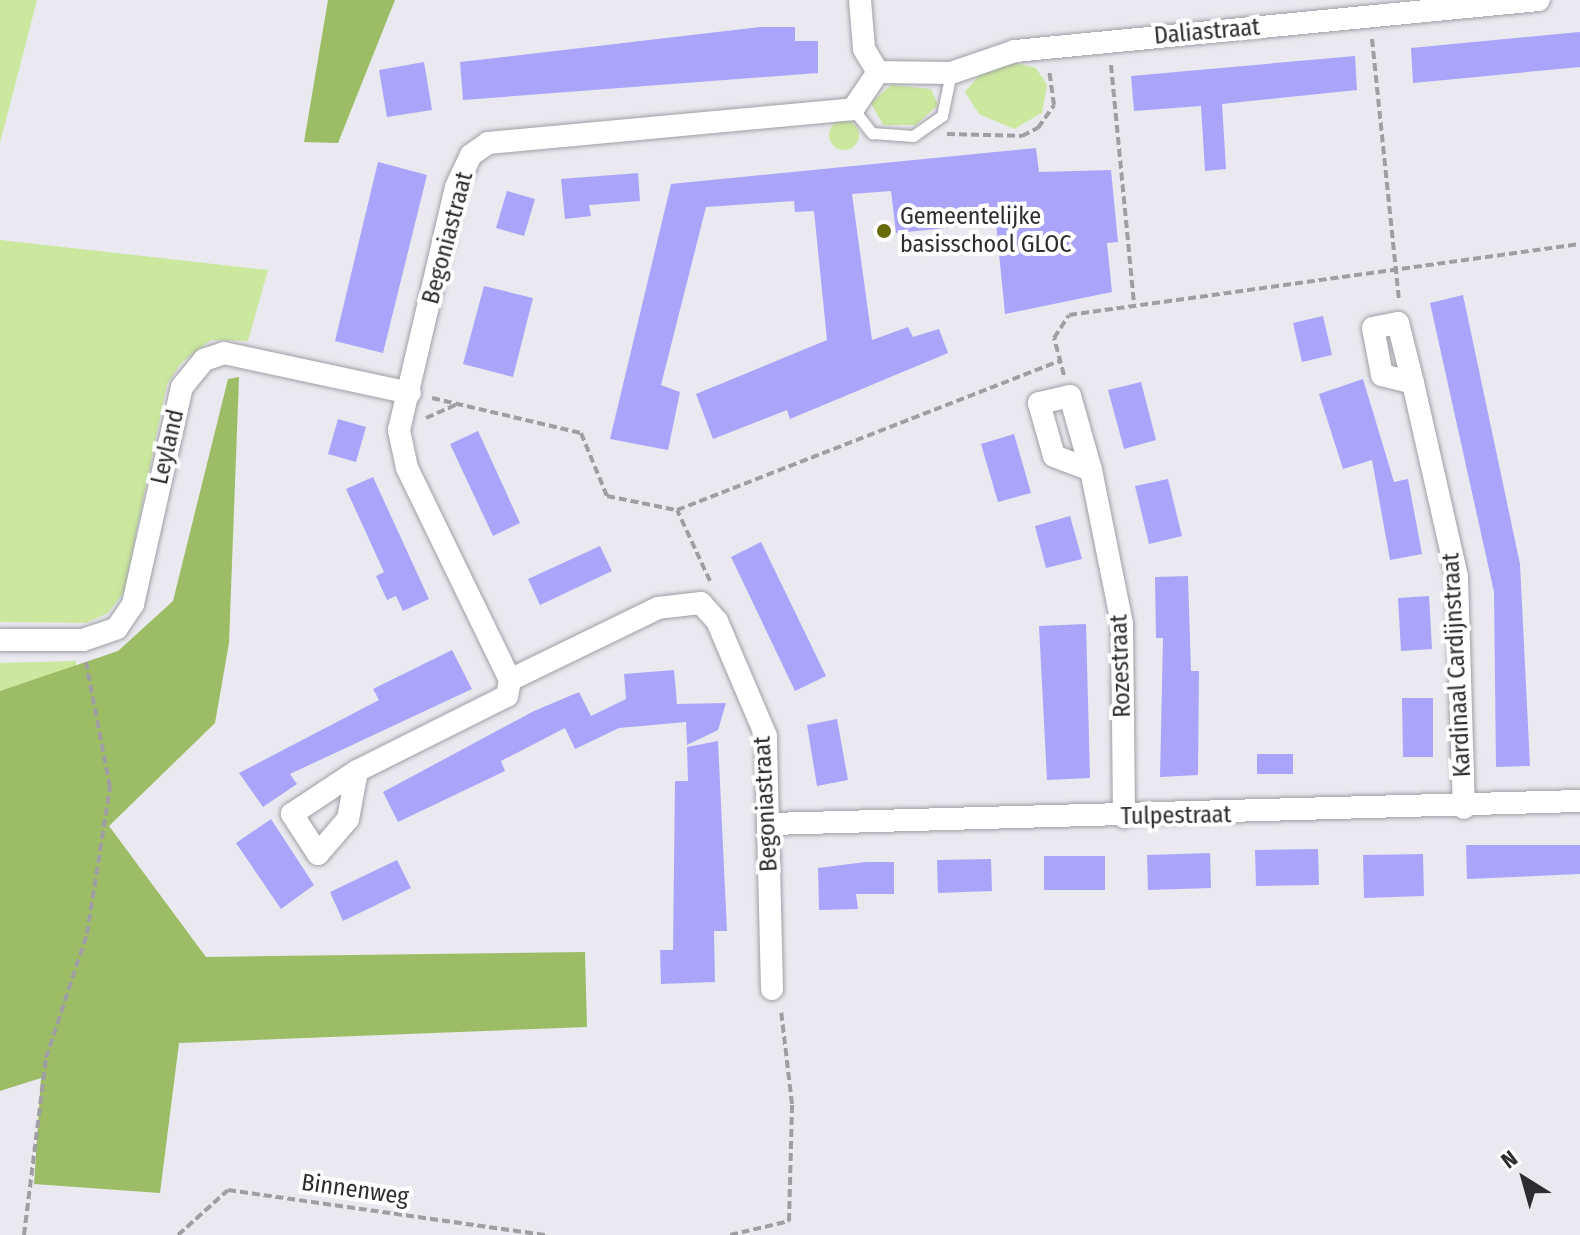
<!DOCTYPE html>
<html>
<head>
<meta charset="utf-8">
<style>
	body { margin:0 }
	#map { position:relative; width:1580px; height:1235px; overflow:hidden; background:#e9e9ef; font-family:"Fira Sans Condensed",sans-serif }
	div>[style] { position:absolute }
	[style*='--x'] { left:calc(var(--x)*1px); top:calc(var(--y)*1px); width:calc(var(--w)*1px); rotate:calc(var(--a)*1deg) }
	.green>* { inset:0; background:#cbe89e }
	.round { border-radius:50% }
	.forest>* { inset:0; background:#9cbd65 }
	.building>* { inset:0; background:#aaa5fa }
	.path>* { height:4px; margin-top:-2px; transform-origin:0; background:repeating-linear-gradient(90deg,#9f9fa3 0 8px,transparent 0 12px) }
	.roads { filter:drop-shadow(0 0 2px #9e9fa4) drop-shadow(0 0 2px #9e9fa4) }
	.lane>* { height:11px; margin:-5.5px; padding:0 5.5px; transform-origin:5.5px; border-radius:5.5px; background:#fff }
	.street>* { height:22px; margin:-11px; padding:0 11px; transform-origin:11px; border-radius:11px; background:#fff }
	.dots>* { width:22px; height:22px; translate:-50% -50%; box-sizing:border-box; border:4px solid #fff; border-radius:50% }
	span { translate:-50% -50%; white-space:nowrap; text-align:center; line-height:1.15; -webkit-text-stroke:8px #fff; paint-order:stroke }
	.street-label { font-size:24px; color:#2d2d2f }
	.poi-label { font-size:24px; color:#2d2d2f }
	.left { translate:0 -50%; text-align:left }
	.north { position:absolute; left:1484px; top:1139px; width:80px; height:80px; -webkit-text-stroke:6px #fff; paint-order:stroke; rotate:323deg; font-size:22px; font-weight:700; line-height:32px; text-align:center; color:#2d2d2f }
	.north::after { content:''; display:block; margin:auto; width:28px; height:36px; background:#2d2d2f; clip-path:polygon(50% 0,100% 100%,50% 72%,0 100%) }
</style>
</head>
<body>
<div id="map">
	<div class="green">
		<i style="clip-path:polygon(0 0,37px 0,0 143px)"></i>
		<i style="clip-path:polygon(1015px 63px,1036px 68px,1047px 85px,1042px 113px,1014px 129px,979px 114px,965px 92px,980px 74px)"></i>
		<i style="clip-path:polygon(891px 85px,931px 89px,938px 105px,916px 125px,883px 125px,871px 103px)"></i>
		<i class="round" style="left:829px;top:120px;width:30px;height:30px"></i>
		<i style="clip-path:polygon(0 240px,268px 270px,248px 341px,211px 340px,182px 362px,167px 384px,124px 592px,108px 613px,86px 623px,0 622px)"></i>
		<i style="clip-path:polygon(76px 661px,75px 686px,0 692px,0 663px)"></i>
	</div>
	<div class="forest">
		<i style="clip-path:polygon(328px 0,395px 0,338px 143px,304px 142px)"></i>
		<i style="clip-path:polygon(239px 377px,229px 643px,215px 723px,109px 826px,206px 957px,585px 952px,587px 1027px,179px 1043px,160px 1193px,34px 1184px,41px 1078px,0 1091px,0 691px,118px 651px,173px 601px,228px 379px)"></i>
	</div>
	<div class="building">
		<i style="clip-path:polygon(760px 27px,795px 27px,795px 41px,818px 41px,818px 73px,463px 100px,460px 62px)"></i>
		<i style="clip-path:polygon(1580px 32px,1580px 67px,1413px 83px,1411px 48px)"></i>
		<i style="clip-path:polygon(1355px 56px,1357px 90px,1222px 104px,1226px 169px,1205px 171px,1201px 106px,1134px 111px,1131px 76px)"></i>
		<i style="clip-path:polygon(424px 62px,432px 110px,387px 117px,379px 70px)"></i>
		<i style="clip-path:polygon(1036px 148px,1039px 172px,1111px 170px,1118px 242px,1107px 243px,1112px 292px,1005px 314px,996px 223px,896px 233px,891px 191px,852px 194px,872px 340px,908px 327px,913px 337px,939px 329px,948px 353px,790px 419px,787px 410px,713px 439px,696px 394px,827px 340px,814px 211px,795px 212px,794px 201px,706px 207px,661px 385px,680px 392px,668px 450px,610px 439px,671px 184px)"></i>
		<i style="clip-path:polygon(378px 162px,427px 175px,383px 353px,335px 341px)"></i>
		<i style="clip-path:polygon(638px 173px,640px 201px,589px 205px,591px 216px,565px 219px,561px 179px)"></i>
		<i style="clip-path:polygon(507px 191px,535px 199px,524px 236px,496px 228px)"></i>
		<i style="clip-path:polygon(484px 286px,533px 298px,513px 377px,463px 364px)"></i>
		<i style="clip-path:polygon(1463px 295px,1520px 564px,1530px 766px,1496px 767px,1494px 592px,1430px 303px)"></i>
		<i style="clip-path:polygon(1323px 316px,1332px 355px,1302px 362px,1293px 323px)"></i>
		<i style="clip-path:polygon(1363px 379px,1394px 482px,1408px 479px,1422px 554px,1390px 560px,1372px 460px,1343px 469px,1319px 394px)"></i>
		<i style="clip-path:polygon(1141px 382px,1156px 440px,1124px 449px,1108px 390px)"></i>
		<i style="clip-path:polygon(338px 419px,366px 427px,356px 462px,328px 454px)"></i>
		<i style="clip-path:polygon(478px 431px,520px 523px,493px 536px,450px 444px)"></i>
		<i style="clip-path:polygon(1014px 434px,1031px 493px,998px 502px,981px 444px)"></i>
		<i style="clip-path:polygon(373px 477px,429px 599px,403px 611px,396px 596px,387px 600px,376px 576px,384px 572px,346px 489px)"></i>
		<i style="clip-path:polygon(1168px 479px,1182px 536px,1149px 544px,1135px 486px)"></i>
		<i style="clip-path:polygon(1070px 516px,1082px 559px,1046px 568px,1035px 526px)"></i>
		<i style="clip-path:polygon(761px 542px,826px 676px,795px 691px,731px 557px)"></i>
		<i style="clip-path:polygon(600px 546px,612px 571px,540px 605px,528px 579px)"></i>
		<i style="clip-path:polygon(1188px 576px,1191px 671px,1199px 671px,1198px 775px,1160px 777px,1163px 638px,1156px 638px,1155px 577px)"></i>
		<i style="clip-path:polygon(1429px 596px,1432px 649px,1401px 651px,1398px 598px)"></i>
		<i style="clip-path:polygon(1086px 624px,1090px 778px,1047px 780px,1039px 626px)"></i>
		<i style="clip-path:polygon(452px 650px,472px 689px,290px 774px,297px 784px,263px 807px,239px 773px,379px 700px,373px 689px)"></i>
		<i style="clip-path:polygon(674px 670px,677px 704px,726px 703px,718px 730px,687px 745px,686px 722px,619px 728px,575px 749px,565px 728px,501px 761px,505px 771px,398px 822px,383px 792px,534px 711px,579px 692px,591px 716px,626px 699px,624px 674px)"></i>
		<i style="clip-path:polygon(1402px 698px,1433px 698px,1433px 757px,1403px 757px)"></i>
		<i style="clip-path:polygon(837px 719px,848px 780px,817px 786px,807px 725px)"></i>
		<i style="clip-path:polygon(718px 741px,727px 931px,714px 931px,715px 982px,661px 984px,660px 950px,673px 950px,675px 781px,688px 781px,687px 747px)"></i>
		<i style="clip-path:polygon(1257px 754px,1293px 754px,1293px 774px,1257px 774px)"></i>
		<i style="clip-path:polygon(271px 819px,314px 885px,281px 909px,236px 843px)"></i>
		<i style="clip-path:polygon(1466px 845px,1580px 845px,1580px 874px,1467px 879px)"></i>
		<i style="clip-path:polygon(1318px 849px,1319px 885px,1256px 886px,1255px 850px)"></i>
		<i style="clip-path:polygon(1210px 853px,1211px 888px,1148px 890px,1147px 855px)"></i>
		<i style="clip-path:polygon(1423px 854px,1424px 896px,1364px 898px,1363px 855px)"></i>
		<i style="clip-path:polygon(1044px 856px,1105px 856px,1105px 890px,1044px 890px)"></i>
		<i style="clip-path:polygon(991px 859px,992px 891px,938px 893px,937px 860px)"></i>
		<i style="clip-path:polygon(397px 860px,411px 888px,343px 921px,330px 892px)"></i>
		<i style="clip-path:polygon(866px 862px,894px 862px,894px 894px,856px 894px,858px 909px,819px 910px,818px 868px)"></i>
	</div>
	<div class="path">
		<i style="--x:1372;--y:39;--w:263;--a:84.1"></i>
		<i style="--x:1111;--y:65;--w:238;--a:84.5"></i>
		<i style="--x:947;--y:134;--w:75;--a:1.5"></i>
		<i style="--x:1022;--y:136;--w:18;--a:-27"></i>
		<i style="--x:1038;--y:128;--w:28;--a:-55"></i>
		<i style="--x:1054;--y:105;--w:34;--a:-98"></i>
		<i style="--x:1064;--y:375;--w:38;--a:-105"></i>
		<i style="--x:1054;--y:338;--w:27;--a:-57"></i>
		<i style="--x:1069;--y:315;--w:516;--a:-7.91"></i>
		<i style="--x:432;--y:398;--w:153;--a:13.2"></i>
		<i style="--x:581;--y:433;--w:68;--a:67.6"></i>
		<i style="--x:607;--y:496;--w:70;--a:11.5"></i>
		<i style="--x:426;--y:418;--w:36;--a:-24"></i>
		<i style="--x:710;--y:581;--w:78;--a:-114.9"></i>
		<i style="--x:677;--y:510;--w:410;--a:-21.3"></i>
		<i style="--x:24;--y:1235;--w:178;--a:-82.9"></i>
		<i style="--x:46;--y:1058;--w:131;--a:-71.7"></i>
		<i style="--x:87;--y:934;--w:149;--a:-81.1"></i>
		<i style="--x:110;--y:787;--w:127;--a:-100.9"></i>
		<i style="--x:178;--y:1235;--w:67;--a:-42"></i>
		<i style="--x:228;--y:1190;--w:320;--a:8.1"></i>
		<i style="--x:730;--y:1235;--w:61;--a:-13.3"></i>
		<i style="--x:789;--y:1221;--w:117;--a:-88.5"></i>
		<i style="--x:792;--y:1104;--w:95;--a:-96.7"></i>
	</div>
	<div class="roads">
		<div class="lane">
			<i style="--x:853;--y:109;--w:31;--a:52"></i>
			<i style="--x:872;--y:133;--w:41;--a:4.2"></i>
			<i style="--x:913;--y:136;--w:35;--a:-35"></i>
			<i style="--x:942;--y:116;--w:44;--a:-78.2"></i>
		</div>
		<div class="street">
			<i style="--x:860;--y:0;--w:49;--a:85.3"></i>
			<i style="--x:864;--y:49;--w:27;--a:59"></i>
			<i style="--x:878;--y:72;--w:73;--a:0.8"></i>
			<i style="--x:951;--y:73;--w:68;--a:-19"></i>
			<i style="--x:1015;--y:51;--w:526;--a:-5.56"></i>
			<i style="--x:1413;--y:383;--w:62;--a:-104"></i>
			<i style="--x:1398;--y:323;--w:25;--a:169"></i>
			<i style="--x:1373;--y:328;--w:48;--a:79.2"></i>
			<i style="--x:1382;--y:375;--w:32;--a:14"></i>
			<i style="--x:1413;--y:383;--w:199;--a:77.2"></i>
			<i style="--x:1457;--y:577;--w:231;--a:88.3"></i>
			<i style="--x:1091;--y:470;--w:77;--a:-105.8"></i>
			<i style="--x:1070;--y:396;--w:32;--a:167"></i>
			<i style="--x:1039;--y:403;--w:55;--a:74.2"></i>
			<i style="--x:1054;--y:456;--w:40;--a:21"></i>
			<i style="--x:1091;--y:470;--w:157;--a:78.6"></i>
			<i style="--x:1122;--y:624;--w:193;--a:89.4"></i>
			<i style="--x:0;--y:640;--w:83;--a:0"></i>
			<i style="--x:83;--y:640;--w:36;--a:-19"></i>
			<i style="--x:117;--y:628;--w:29;--a:-56"></i>
			<i style="--x:133;--y:604;--w:222;--a:-77.3"></i>
			<i style="--x:182;--y:387;--w:35;--a:-51"></i>
			<i style="--x:204;--y:360;--w:21;--a:-19"></i>
			<i style="--x:224;--y:353;--w:190;--a:12.1"></i>
			<i style="--x:357;--y:771;--w:49;--a:100.6"></i>
			<i style="--x:348;--y:819;--w:46;--a:130.6"></i>
			<i style="--x:318;--y:854;--w:48;--a:-123"></i>
			<i style="--x:292;--y:814;--w:78;--a:-33.5"></i>
			<i style="--x:357;--y:771;--w:168;--a:-26.6"></i>
			<i style="--x:507;--y:696;--w:16;--a:-79"></i>
			<i style="--x:771;--y:824;--w:809;--a:-1.63"></i>
			<i style="--x:772;--y:989;--w:253;--a:-91.4"></i>
			<i style="--x:766;--y:736;--w:125;--a:-113.1"></i>
			<i style="--x:717;--y:621;--w:24;--a:-132"></i>
			<i style="--x:701;--y:603;--w:43;--a:173.4"></i>
			<i style="--x:658;--y:608;--w:165;--a:154.1"></i>
			<i style="--x:510;--y:680;--w:236;--a:-115.9"></i>
			<i style="--x:407;--y:468;--w:39;--a:-102"></i>
			<i style="--x:399;--y:430;--w:250;--a:-76.8"></i>
			<i style="--x:456;--y:187;--w:35;--a:-65"></i>
			<i style="--x:471;--y:155;--w:21;--a:-35"></i>
			<i style="--x:488;--y:143;--w:367;--a:-5.3"></i>
			<i style="--x:853;--y:109;--w:45;--a:-56"></i>
		</div>
	</div>
	<div class="dots">
		<i style="left:884px;top:231px;background:#696b0a"></i>
	</div>
	<div class="street-label">
		<span style="left:1207px;top:32px;rotate:-5deg">Daliastraat</span>
		<span style="left:448px;top:238px;rotate:-75deg">Begoniastraat</span>
		<span style="left:168px;top:447px;rotate:-77deg">Leyland</span>
		<span style="left:1457px;top:665px;rotate:-93deg">Kardinaal Cardijnstraat</span>
		<span style="left:1121px;top:666px;rotate:-92deg">Rozestraat</span>
		<span style="left:766px;top:804px;rotate:-93deg">Begoniastraat</span>
		<span style="left:1176px;top:816px;rotate:-1deg">Tulpestraat</span>
		<span style="left:355px;top:1190px;rotate:8deg">Binnenweg</span>
	</div>
	<div class="poi-label">
		<span class="left" style="left:900px;top:231px">Gemeentelijke<br>basisschool GLOC</span>
	</div>
	<div class="north">N</div>
</div>
</body>
</html>
